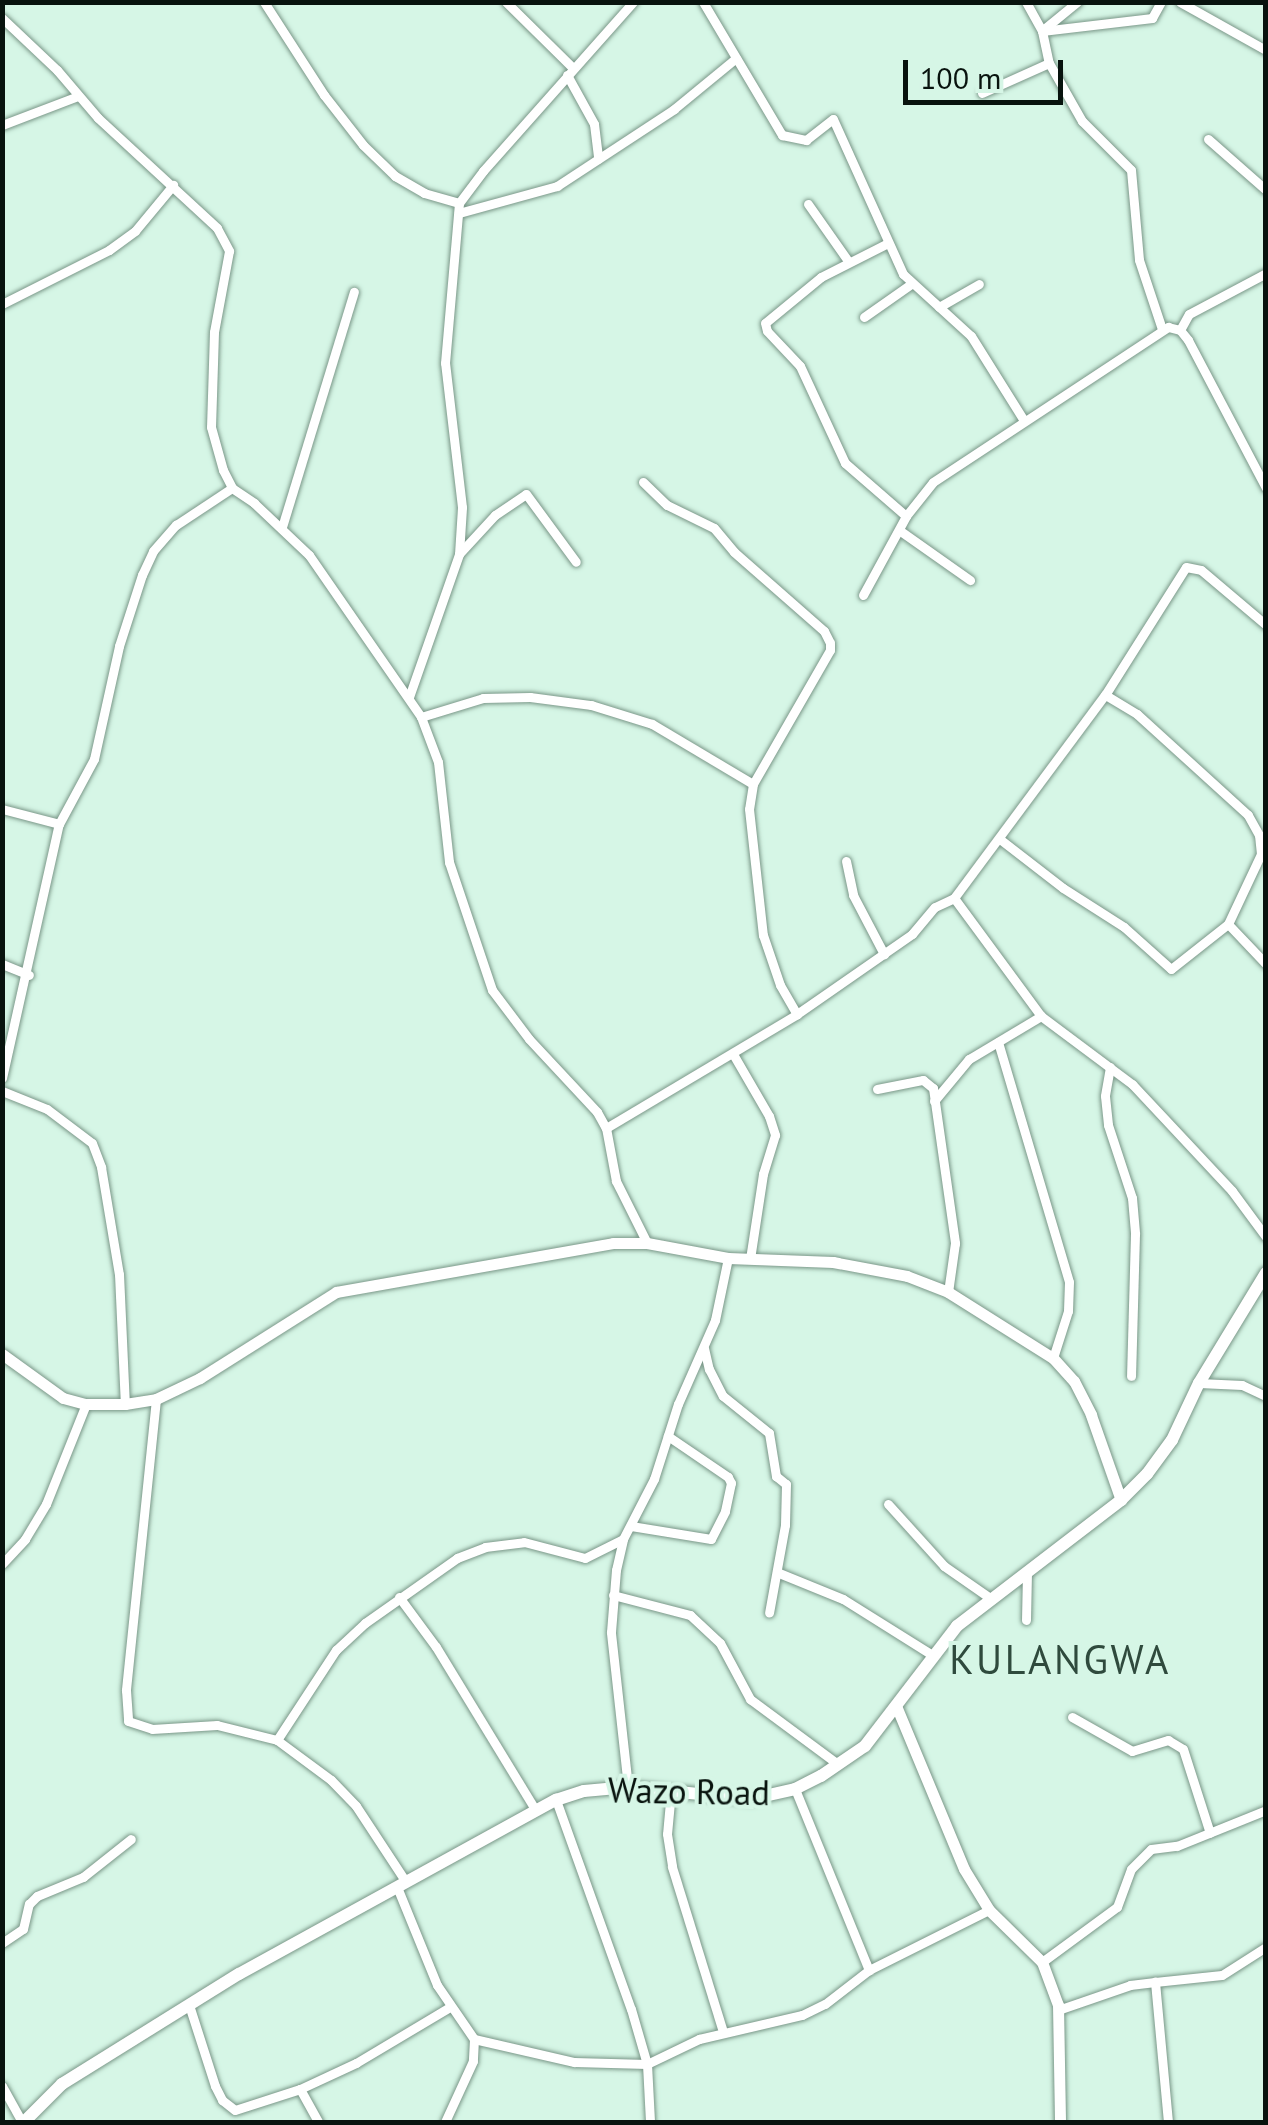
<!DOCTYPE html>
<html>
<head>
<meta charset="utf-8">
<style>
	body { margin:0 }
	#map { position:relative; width:1268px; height:2125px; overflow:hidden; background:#d6f6e6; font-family:"PT Sans",sans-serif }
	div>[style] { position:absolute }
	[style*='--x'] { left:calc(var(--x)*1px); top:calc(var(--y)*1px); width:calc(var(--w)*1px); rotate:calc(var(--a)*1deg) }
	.roads { filter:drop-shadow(0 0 2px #7a9788) drop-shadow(0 0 2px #7a9788) }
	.minor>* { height:9px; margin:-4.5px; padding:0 4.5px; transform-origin:4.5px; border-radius:4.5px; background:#fff }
	.tertiary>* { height:11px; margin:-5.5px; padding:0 5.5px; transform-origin:5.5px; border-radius:5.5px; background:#fff }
	.secondary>* { height:12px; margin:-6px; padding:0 6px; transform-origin:6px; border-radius:6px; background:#fff }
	span { translate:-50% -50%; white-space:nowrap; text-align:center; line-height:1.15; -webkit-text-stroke:8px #d6f6e6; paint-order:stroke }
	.street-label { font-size:35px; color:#08130e }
	.quarter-label { font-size:40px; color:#2f4a3d; letter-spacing:2.5px }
	.frame { position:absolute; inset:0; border:5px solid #08130e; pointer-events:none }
	.scale { position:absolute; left:903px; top:60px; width:160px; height:45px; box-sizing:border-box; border:5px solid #08130e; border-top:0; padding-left:12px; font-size:30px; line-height:35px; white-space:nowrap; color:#08130e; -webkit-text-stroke:8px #d6f6e6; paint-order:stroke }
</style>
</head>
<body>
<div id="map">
	<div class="roads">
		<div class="minor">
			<i style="--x:264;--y:2;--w:111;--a:57.2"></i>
			<i style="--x:324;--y:95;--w:63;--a:52"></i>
			<i style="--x:363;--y:145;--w:45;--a:44.1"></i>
			<i style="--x:395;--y:176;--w:34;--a:30"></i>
			<i style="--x:424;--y:193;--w:36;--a:16"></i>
			<i style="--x:506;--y:2;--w:94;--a:44.6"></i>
			<i style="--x:703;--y:2;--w:155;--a:59.3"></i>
			<i style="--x:782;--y:135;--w:25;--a:12"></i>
			<i style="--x:806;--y:140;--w:34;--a:-38"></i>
			<i style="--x:833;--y:119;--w:170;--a:65.7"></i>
			<i style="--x:903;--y:274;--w:92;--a:42.4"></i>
			<i style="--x:971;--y:336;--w:98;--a:57.9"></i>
			<i style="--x:1026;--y:2;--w:33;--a:61"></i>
			<i style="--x:1042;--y:31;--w:33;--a:78"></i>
			<i style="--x:1049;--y:63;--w:67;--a:60.4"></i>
			<i style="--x:1082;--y:121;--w:69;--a:45"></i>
			<i style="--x:1131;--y:170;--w:90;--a:84.9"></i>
			<i style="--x:1139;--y:260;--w:73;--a:71.6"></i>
			<i style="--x:1180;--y:2;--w:98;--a:29.2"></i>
			<i style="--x:2;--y:18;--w:76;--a:43.4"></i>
			<i style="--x:57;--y:70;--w:63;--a:49.5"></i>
			<i style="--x:98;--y:118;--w:162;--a:42.7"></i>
			<i style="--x:217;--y:228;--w:26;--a:62"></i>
			<i style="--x:229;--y:251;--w:82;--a:100.5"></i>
			<i style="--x:214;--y:332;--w:95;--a:91.8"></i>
			<i style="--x:211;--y:427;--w:45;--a:74.4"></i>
			<i style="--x:223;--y:470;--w:20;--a:63"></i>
			<i style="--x:232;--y:488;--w:27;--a:34"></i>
			<i style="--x:254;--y:503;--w:76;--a:43.4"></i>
			<i style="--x:309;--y:555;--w:197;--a:55.3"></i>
			<i style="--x:421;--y:717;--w:48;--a:69.3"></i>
			<i style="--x:438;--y:762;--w:101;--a:83.7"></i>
			<i style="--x:449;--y:862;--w:135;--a:71.4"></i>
			<i style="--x:492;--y:990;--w:61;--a:52.9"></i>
			<i style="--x:529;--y:1039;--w:100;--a:47"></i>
			<i style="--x:597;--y:1112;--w:18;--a:61"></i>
			<i style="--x:606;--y:1128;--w:54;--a:79.3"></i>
			<i style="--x:616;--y:1181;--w:69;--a:63.4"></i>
			<i style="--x:1044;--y:29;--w:43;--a:-39.3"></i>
			<i style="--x:1042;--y:31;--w:111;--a:-6.7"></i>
			<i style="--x:1152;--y:18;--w:18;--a:-61"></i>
			<i style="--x:567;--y:75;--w:56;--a:61.1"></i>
			<i style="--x:594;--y:124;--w:35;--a:83"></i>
			<i style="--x:982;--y:93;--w:73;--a:-24.1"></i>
			<i style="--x:2;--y:125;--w:81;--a:-20.9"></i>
			<i style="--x:1208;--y:139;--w:77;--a:41.3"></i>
			<i style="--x:808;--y:204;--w:70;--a:54.9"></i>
			<i style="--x:459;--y:213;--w:102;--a:-15.4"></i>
			<i style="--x:557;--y:186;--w:140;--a:-33.3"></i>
			<i style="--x:674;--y:109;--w:80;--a:-39.4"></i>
			<i style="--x:886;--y:244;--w:73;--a:153.1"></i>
			<i style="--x:821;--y:277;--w:72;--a:140.6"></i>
			<i style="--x:765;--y:323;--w:8;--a:76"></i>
			<i style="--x:767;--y:331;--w:48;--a:46.7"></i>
			<i style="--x:800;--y:366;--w:107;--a:65.1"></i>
			<i style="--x:845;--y:463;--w:81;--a:41"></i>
			<i style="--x:2;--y:304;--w:120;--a:-26.8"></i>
			<i style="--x:109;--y:250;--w:32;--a:-36"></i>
			<i style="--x:135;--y:231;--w:60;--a:-50.4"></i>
			<i style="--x:939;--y:307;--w:46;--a:-29.9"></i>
			<i style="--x:864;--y:317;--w:57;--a:-35.1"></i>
			<i style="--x:1180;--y:330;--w:18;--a:-61"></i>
			<i style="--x:1189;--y:314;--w:87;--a:-28"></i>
			<i style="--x:643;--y:482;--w:33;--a:44"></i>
			<i style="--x:667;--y:505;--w:52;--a:26.1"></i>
			<i style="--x:714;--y:528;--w:31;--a:50"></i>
			<i style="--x:734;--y:552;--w:120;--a:41.3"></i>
			<i style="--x:824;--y:631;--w:13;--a:63"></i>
			<i style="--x:830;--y:643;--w:7;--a:90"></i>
			<i style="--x:830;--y:650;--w:155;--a:119.9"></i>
			<i style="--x:753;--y:784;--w:25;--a:99"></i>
			<i style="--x:749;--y:809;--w:127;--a:83.7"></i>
			<i style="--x:763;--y:935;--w:53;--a:71.2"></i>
			<i style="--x:780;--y:985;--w:34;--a:60"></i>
			<i style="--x:282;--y:527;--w:246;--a:-73"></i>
			<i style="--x:899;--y:530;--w:87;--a:35.2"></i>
			<i style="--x:459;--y:554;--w:53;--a:-47.3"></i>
			<i style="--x:495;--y:515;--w:37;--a:-34"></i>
			<i style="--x:526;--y:494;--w:84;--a:53.7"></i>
			<i style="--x:863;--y:595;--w:90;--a:-61.4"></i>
			<i style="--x:906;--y:516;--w:43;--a:-51.5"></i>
			<i style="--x:933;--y:482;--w:282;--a:-33.4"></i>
			<i style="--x:1168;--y:327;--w:12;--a:14"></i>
			<i style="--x:1180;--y:330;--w:13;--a:51"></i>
			<i style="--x:1188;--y:340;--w:167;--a:62.2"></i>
			<i style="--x:409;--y:697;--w:151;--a:-70.7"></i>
			<i style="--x:459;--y:554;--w:47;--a:-86.3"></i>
			<i style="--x:462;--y:507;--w:145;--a:-96.7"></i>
			<i style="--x:445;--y:363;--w:161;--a:-85"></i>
			<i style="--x:459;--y:203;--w:40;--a:-53"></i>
			<i style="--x:483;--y:171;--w:226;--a:-48.4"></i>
			<i style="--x:421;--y:717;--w:65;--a:-17"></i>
			<i style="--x:483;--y:698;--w:47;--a:-1.2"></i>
			<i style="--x:530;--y:697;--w:62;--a:7.5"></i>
			<i style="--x:591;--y:705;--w:64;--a:17.3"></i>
			<i style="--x:652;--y:724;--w:117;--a:30.7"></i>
			<i style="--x:2;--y:809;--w:59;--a:14.7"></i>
			<i style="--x:1001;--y:840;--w:78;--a:37.7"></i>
			<i style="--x:1063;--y:888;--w:72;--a:32.6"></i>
			<i style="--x:1124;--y:927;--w:63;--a:41.8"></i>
			<i style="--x:1171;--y:969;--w:73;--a:-38.3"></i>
			<i style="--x:1228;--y:924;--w:77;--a:-64.8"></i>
			<i style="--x:1261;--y:854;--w:19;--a:-96"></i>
			<i style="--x:1259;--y:835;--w:23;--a:-119"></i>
			<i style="--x:1248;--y:815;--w:150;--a:-137.7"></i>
			<i style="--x:1137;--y:714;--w:37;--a:-149"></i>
			<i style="--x:846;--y:861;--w:35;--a:78"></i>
			<i style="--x:853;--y:895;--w:67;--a:62.3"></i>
			<i style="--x:954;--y:898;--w:147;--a:53.6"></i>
			<i style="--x:1041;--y:1016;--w:114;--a:36.8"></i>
			<i style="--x:1132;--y:1084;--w:146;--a:46.9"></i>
			<i style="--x:1232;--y:1191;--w:57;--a:53.5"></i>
			<i style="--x:1228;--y:924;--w:55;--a:46.5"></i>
			<i style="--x:2;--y:964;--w:29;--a:22"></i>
			<i style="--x:998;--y:1042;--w:250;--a:73.5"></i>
			<i style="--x:1069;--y:1282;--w:29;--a:92"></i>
			<i style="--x:1068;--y:1311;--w:49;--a:107.7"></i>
			<i style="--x:733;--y:1054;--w:72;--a:59.9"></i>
			<i style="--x:769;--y:1116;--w:20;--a:72"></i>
			<i style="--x:775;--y:1135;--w:41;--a:107.1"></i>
			<i style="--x:763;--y:1174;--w:86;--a:98.7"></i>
			<i style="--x:1110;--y:1067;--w:29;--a:100"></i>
			<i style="--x:1105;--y:1096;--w:29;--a:84"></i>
			<i style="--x:1108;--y:1125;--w:77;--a:71.8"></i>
			<i style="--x:1132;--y:1198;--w:36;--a:85"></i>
			<i style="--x:1135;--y:1234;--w:142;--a:91.6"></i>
			<i style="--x:2;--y:1078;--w:260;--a:-77.4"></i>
			<i style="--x:59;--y:824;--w:74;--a:-61.7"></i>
			<i style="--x:94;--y:759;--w:116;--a:-77.5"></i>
			<i style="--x:119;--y:646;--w:75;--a:-72.1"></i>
			<i style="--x:142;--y:575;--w:26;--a:-65"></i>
			<i style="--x:153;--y:551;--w:35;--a:-49"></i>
			<i style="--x:176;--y:525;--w:67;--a:-33.5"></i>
			<i style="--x:877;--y:1089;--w:47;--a:-11.1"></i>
			<i style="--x:923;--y:1080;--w:13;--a:39"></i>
			<i style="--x:933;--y:1088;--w:157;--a:81.9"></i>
			<i style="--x:955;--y:1243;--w:49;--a:98.1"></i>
			<i style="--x:2;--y:1091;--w:48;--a:21.8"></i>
			<i style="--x:47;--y:1109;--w:56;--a:37.1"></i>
			<i style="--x:92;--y:1143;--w:26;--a:69"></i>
			<i style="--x:101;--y:1167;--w:109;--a:80.5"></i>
			<i style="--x:119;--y:1274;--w:130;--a:87.4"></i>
			<i style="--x:934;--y:1101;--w:55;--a:-50.2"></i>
			<i style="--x:969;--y:1059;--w:84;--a:-30.8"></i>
			<i style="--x:606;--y:1128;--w:222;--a:-30.8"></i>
			<i style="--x:797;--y:1014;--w:140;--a:-34.8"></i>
			<i style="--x:912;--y:934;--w:35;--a:-50"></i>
			<i style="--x:935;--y:907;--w:21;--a:-25"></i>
			<i style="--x:954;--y:898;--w:253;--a:-53.4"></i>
			<i style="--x:1105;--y:695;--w:151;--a:-57.7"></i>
			<i style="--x:1186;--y:567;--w:15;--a:11"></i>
			<i style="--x:1201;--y:570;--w:85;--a:40.2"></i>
			<i style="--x:704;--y:1348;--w:22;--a:77"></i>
			<i style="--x:709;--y:1369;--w:30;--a:63"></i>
			<i style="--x:723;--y:1396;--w:59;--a:38.8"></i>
			<i style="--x:769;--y:1433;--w:44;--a:80.8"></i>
			<i style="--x:776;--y:1476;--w:13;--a:39"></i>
			<i style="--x:786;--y:1484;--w:41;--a:91.4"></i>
			<i style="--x:785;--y:1525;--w:89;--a:100.3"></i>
			<i style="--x:1199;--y:1383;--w:43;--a:2.7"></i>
			<i style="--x:1242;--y:1385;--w:26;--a:25"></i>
			<i style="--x:156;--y:1399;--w:293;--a:95.9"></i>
			<i style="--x:126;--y:1690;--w:31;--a:86"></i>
			<i style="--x:128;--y:1721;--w:25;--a:18"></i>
			<i style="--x:152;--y:1729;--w:65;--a:-3.5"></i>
			<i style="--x:217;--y:1725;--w:62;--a:14"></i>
			<i style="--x:277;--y:1740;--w:67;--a:36.5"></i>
			<i style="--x:331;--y:1780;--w:36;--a:46"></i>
			<i style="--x:356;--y:1806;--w:91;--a:56.7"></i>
			<i style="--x:888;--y:1504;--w:84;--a:47.9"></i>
			<i style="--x:944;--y:1566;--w:56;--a:34.8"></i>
			<i style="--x:631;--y:1526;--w:81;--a:9.2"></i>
			<i style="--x:711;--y:1539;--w:31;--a:-63"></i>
			<i style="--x:725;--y:1511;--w:29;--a:-78"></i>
			<i style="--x:731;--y:1483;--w:7;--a:-117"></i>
			<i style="--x:728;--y:1477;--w:73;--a:-145.7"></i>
			<i style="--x:2;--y:1564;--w:34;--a:-47"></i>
			<i style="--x:25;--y:1539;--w:41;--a:-59"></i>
			<i style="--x:46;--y:1504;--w:108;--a:-68.2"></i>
			<i style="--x:779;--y:1573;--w:69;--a:22.1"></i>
			<i style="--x:843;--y:1599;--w:107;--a:32.1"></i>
			<i style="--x:613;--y:1595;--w:80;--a:14.6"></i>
			<i style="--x:690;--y:1615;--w:41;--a:43"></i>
			<i style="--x:720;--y:1643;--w:64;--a:61.8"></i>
			<i style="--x:750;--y:1699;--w:109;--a:36.5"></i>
			<i style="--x:399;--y:1597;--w:62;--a:53.5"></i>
			<i style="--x:436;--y:1647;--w:190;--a:58.6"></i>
			<i style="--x:1026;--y:1620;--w:47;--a:-88.8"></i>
			<i style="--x:1072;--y:1717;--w:69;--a:29.5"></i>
			<i style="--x:1132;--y:1751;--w:38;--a:-17"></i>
			<i style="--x:1168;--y:1740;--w:17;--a:31"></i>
			<i style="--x:1183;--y:1749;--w:88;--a:72.2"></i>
			<i style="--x:277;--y:1740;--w:108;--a:-56.8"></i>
			<i style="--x:336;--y:1650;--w:40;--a:-43"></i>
			<i style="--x:365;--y:1623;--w:113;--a:-35.2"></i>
			<i style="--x:457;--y:1558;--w:30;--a:-21"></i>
			<i style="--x:485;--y:1547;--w:39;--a:-7"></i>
			<i style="--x:524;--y:1542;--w:63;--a:14.7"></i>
			<i style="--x:585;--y:1558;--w:42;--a:-26.6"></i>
			<i style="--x:628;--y:1787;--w:156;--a:-96.3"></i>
			<i style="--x:611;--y:1632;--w:62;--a:-85.4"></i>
			<i style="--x:616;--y:1570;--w:32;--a:-77"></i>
			<i style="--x:623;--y:1539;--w:68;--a:-62.7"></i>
			<i style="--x:654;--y:1479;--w:79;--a:-72.3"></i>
			<i style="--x:678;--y:1404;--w:92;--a:-66.2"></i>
			<i style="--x:715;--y:1320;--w:63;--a:-78.2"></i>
			<i style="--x:795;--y:1789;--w:196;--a:67.8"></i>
			<i style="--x:671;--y:1791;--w:43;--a:95.3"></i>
			<i style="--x:667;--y:1834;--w:33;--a:81"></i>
			<i style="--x:672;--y:1867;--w:173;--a:72.8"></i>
			<i style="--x:556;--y:1800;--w:222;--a:70.3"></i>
			<i style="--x:631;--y:2009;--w:57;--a:73.8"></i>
			<i style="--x:647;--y:2064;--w:58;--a:87"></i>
			<i style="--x:397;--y:1887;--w:106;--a:67.8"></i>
			<i style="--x:437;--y:1985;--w:65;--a:55.6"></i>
			<i style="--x:474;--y:2039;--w:22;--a:93"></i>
			<i style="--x:473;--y:2061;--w:67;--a:114.7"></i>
			<i style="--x:2;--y:1943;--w:25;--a:-34"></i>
			<i style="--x:23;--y:1929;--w:26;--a:-77"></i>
			<i style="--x:29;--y:1904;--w:11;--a:-45"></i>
			<i style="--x:37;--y:1896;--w:50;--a:-22.4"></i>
			<i style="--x:83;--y:1877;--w:61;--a:-38.4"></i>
			<i style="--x:1042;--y:1962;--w:93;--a:-36.3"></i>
			<i style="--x:1117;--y:1907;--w:40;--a:-69.8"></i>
			<i style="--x:1131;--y:1869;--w:28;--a:-45"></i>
			<i style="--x:1151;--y:1849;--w:26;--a:-7"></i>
			<i style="--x:1177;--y:1846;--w:96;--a:-22"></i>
			<i style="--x:189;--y:2005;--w:85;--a:72.2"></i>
			<i style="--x:215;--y:2086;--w:16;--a:63"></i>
			<i style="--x:222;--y:2100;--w:16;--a:38"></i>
			<i style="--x:235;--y:2110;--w:68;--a:-17.9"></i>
			<i style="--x:300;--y:2089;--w:62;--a:-24.9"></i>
			<i style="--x:356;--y:2063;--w:109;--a:-30.8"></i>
			<i style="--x:1058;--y:2010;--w:76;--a:-19.1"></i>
			<i style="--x:1130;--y:1985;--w:25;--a:-7"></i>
			<i style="--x:474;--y:2039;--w:103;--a:13"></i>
			<i style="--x:574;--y:2062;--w:73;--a:1.6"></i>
			<i style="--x:647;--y:2064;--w:58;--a:-25.7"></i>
			<i style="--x:699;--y:2039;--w:106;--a:-13.1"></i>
			<i style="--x:802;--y:2015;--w:25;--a:-26"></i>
			<i style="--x:825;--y:2004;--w:56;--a:-37.7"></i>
			<i style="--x:869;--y:1970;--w:134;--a:-26.6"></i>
			<i style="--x:2;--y:2086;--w:41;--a:60.9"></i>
			<i style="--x:300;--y:2089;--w:38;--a:61"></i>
			<i style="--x:1168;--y:2122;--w:141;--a:-95.3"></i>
			<i style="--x:1155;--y:1982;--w:67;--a:-6"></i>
			<i style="--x:1222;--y:1975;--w:52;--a:-32.5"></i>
		</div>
		<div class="tertiary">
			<i style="--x:2;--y:1354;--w:75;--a:35.8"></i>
			<i style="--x:63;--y:1398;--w:24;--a:15"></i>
			<i style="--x:86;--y:1404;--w:39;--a:0"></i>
			<i style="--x:125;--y:1404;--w:31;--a:-9"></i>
			<i style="--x:156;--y:1399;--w:49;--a:-25.5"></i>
			<i style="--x:200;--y:1378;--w:161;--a:-32.3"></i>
			<i style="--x:336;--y:1292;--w:281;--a:-10"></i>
			<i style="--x:613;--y:1243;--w:34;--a:0"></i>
			<i style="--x:647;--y:1243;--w:82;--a:10.5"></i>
			<i style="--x:728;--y:1258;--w:105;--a:2.2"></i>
			<i style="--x:833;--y:1262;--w:75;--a:10.7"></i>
			<i style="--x:907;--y:1276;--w:44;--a:21.3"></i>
			<i style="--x:948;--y:1292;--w:124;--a:32.2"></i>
			<i style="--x:1053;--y:1358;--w:31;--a:48"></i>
			<i style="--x:1074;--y:1381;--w:38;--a:63"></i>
			<i style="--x:1091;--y:1415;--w:90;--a:70.6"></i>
			<i style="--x:897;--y:1708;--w:174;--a:67.4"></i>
			<i style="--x:964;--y:1869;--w:48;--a:58.6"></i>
			<i style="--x:989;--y:1910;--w:74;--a:44.5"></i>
			<i style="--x:1042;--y:1962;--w:46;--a:69.6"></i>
			<i style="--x:1058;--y:2005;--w:117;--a:89"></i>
		</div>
		<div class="secondary">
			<i style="--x:24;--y:2122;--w:54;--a:-45"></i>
			<i style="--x:62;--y:2084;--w:208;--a:-31.9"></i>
			<i style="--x:239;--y:1974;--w:362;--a:-28.8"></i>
			<i style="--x:556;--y:1800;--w:29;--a:-18"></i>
			<i style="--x:584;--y:1791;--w:44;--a:-5.2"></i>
			<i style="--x:628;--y:1787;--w:124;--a:5.6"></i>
			<i style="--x:751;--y:1799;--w:45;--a:-12.8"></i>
			<i style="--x:795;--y:1789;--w:29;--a:-27"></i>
			<i style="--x:821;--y:1776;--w:53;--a:-34.3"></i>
			<i style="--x:865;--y:1746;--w:151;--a:-52.5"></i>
			<i style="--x:957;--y:1626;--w:207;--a:-37.5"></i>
			<i style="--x:1121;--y:1500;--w:37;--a:-45"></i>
			<i style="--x:1147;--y:1474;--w:42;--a:-53.7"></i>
			<i style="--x:1172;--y:1440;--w:63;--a:-64.7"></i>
			<i style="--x:1199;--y:1383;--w:129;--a:-58.7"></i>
		</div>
	</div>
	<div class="street-label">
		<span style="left:689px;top:1791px;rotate:1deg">Wazo Road</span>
	</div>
	<div class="quarter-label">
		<span style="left:1060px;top:1659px">KULANGWA</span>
	</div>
	<div class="frame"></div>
	<div class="scale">100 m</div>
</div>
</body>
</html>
